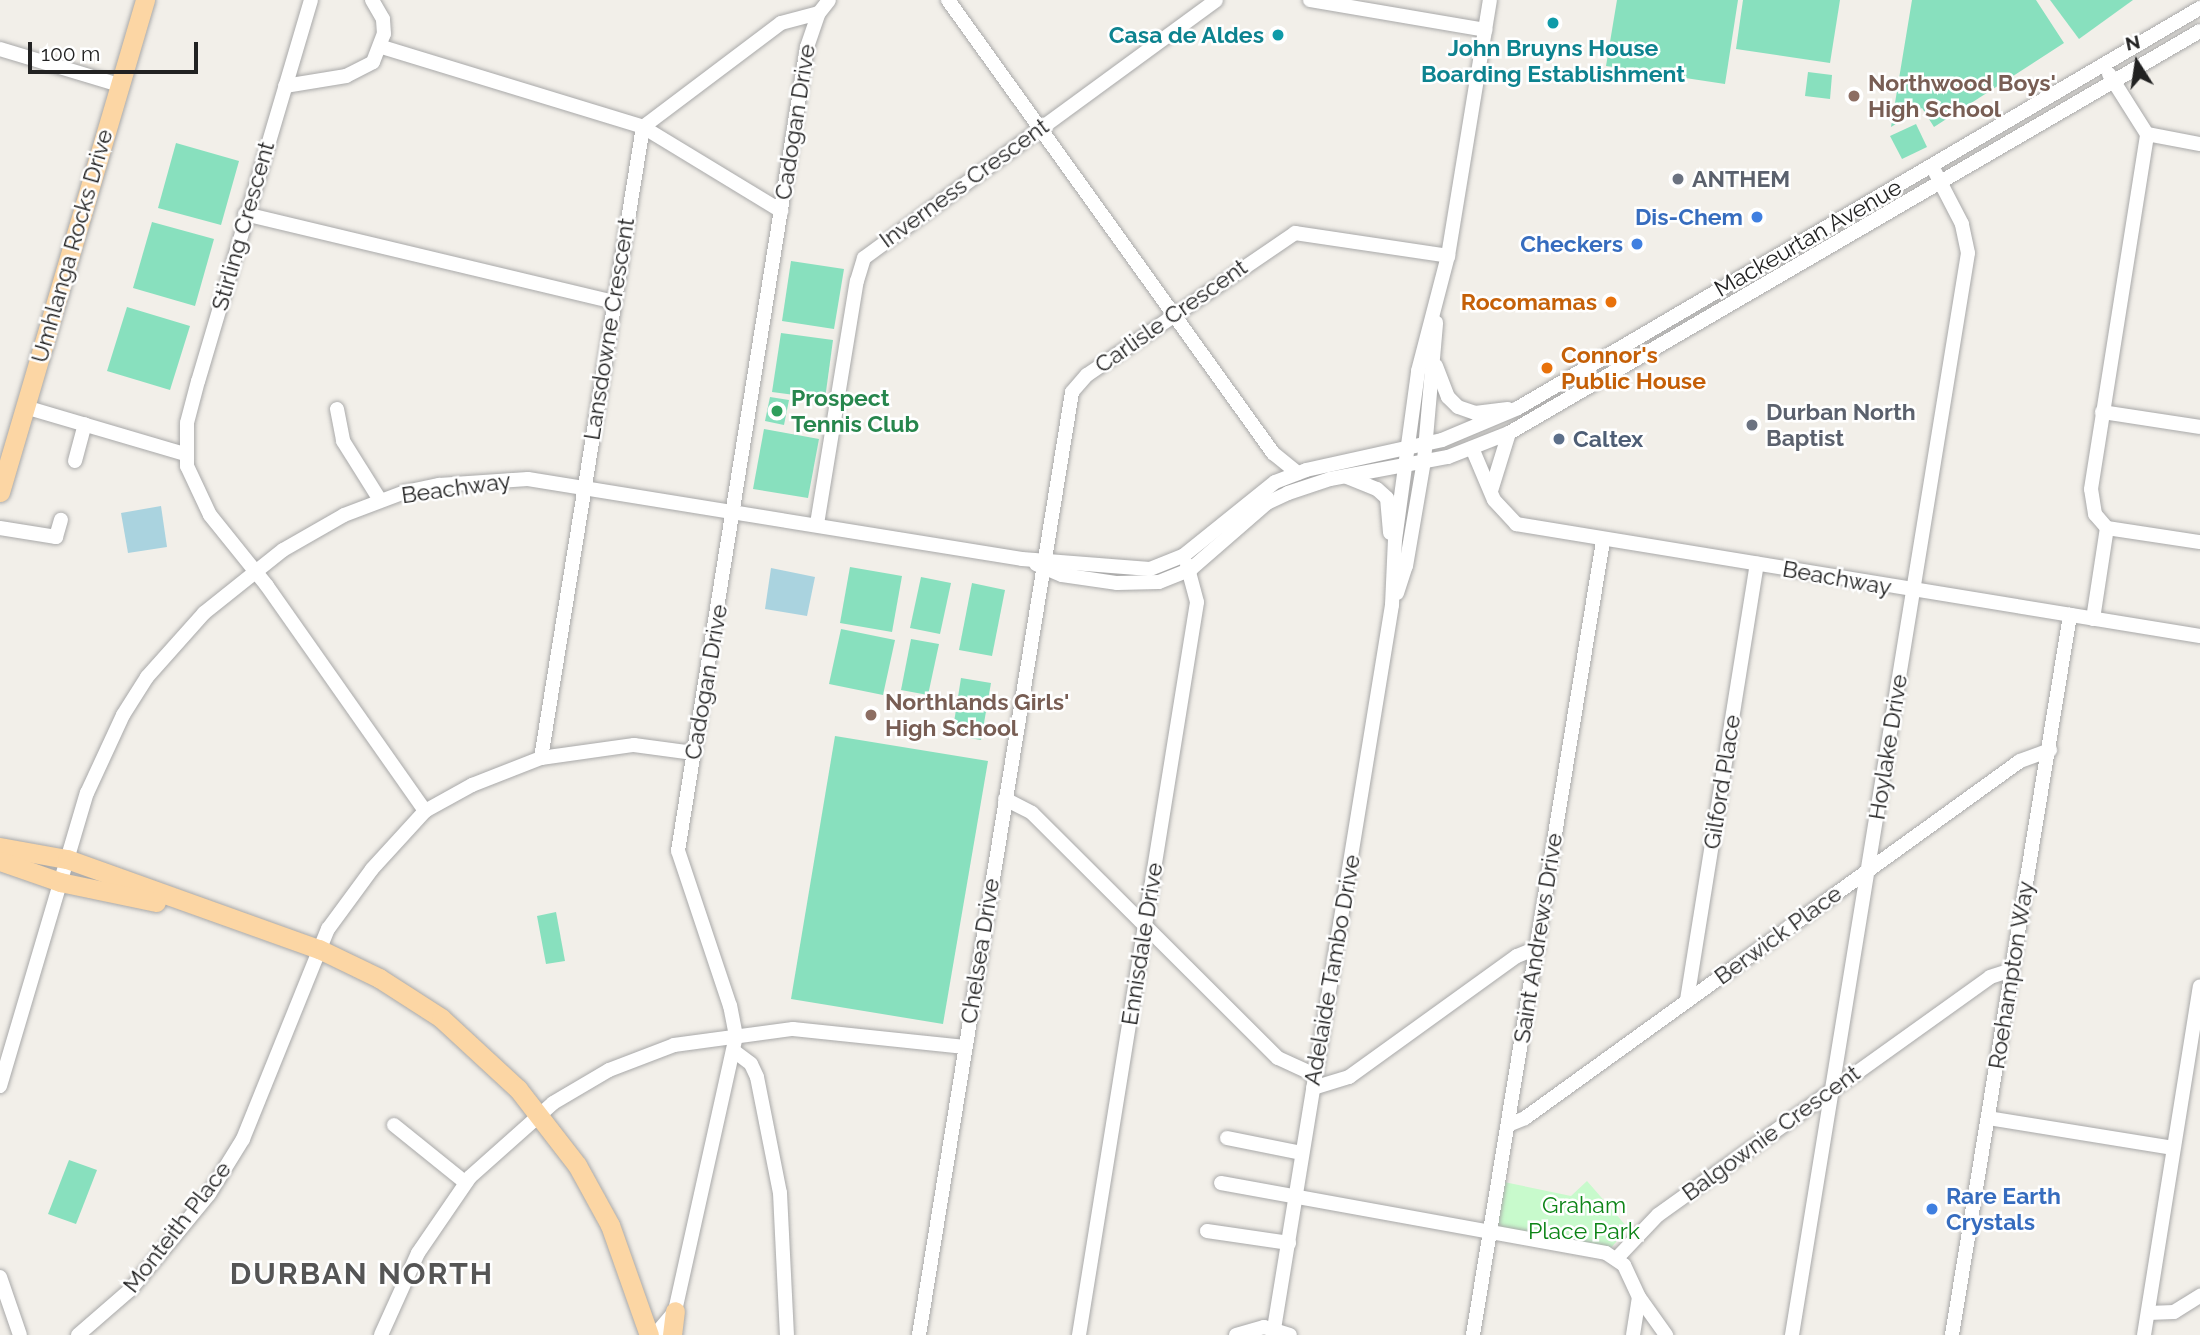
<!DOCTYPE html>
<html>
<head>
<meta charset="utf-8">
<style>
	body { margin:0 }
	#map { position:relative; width:2200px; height:1335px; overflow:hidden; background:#f2efe9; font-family:Raleway,sans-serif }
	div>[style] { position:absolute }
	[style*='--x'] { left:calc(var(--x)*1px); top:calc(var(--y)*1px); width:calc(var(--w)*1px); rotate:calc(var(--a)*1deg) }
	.park>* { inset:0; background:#c8facc }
	.pitch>* { inset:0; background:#88e0be }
	.water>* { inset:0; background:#aad3df }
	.roads { filter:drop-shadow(0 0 2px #a9a9a9) drop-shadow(0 0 2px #a9a9a9) }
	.minor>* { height:14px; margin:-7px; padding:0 7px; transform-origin:7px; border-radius:7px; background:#fff }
	.major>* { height:19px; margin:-9.5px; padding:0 9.5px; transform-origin:9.5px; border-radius:9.5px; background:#fcd6a4 }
	.dots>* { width:19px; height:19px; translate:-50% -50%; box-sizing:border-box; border:4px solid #fff; border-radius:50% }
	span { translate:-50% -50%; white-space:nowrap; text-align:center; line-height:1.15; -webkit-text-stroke:5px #fff; paint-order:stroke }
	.culture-label { font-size:23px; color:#0d838f; font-weight:700 }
	.right { translate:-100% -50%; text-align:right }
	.education-label { font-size:23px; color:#785e54; font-weight:700 }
	.left { translate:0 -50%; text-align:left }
	.street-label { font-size:23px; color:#222 }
	.worship-label { font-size:23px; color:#5b616d; font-weight:700 }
	.shop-label { font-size:23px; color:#366cbe; font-weight:700 }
	.food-label { font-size:23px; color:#c56008; font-weight:700 }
	.leisure-label { font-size:23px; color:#27864d; font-weight:700 }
	.service-label { font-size:23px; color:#4e5e75; font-weight:700 }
	.park-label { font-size:23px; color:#0c8416 }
	.district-label { font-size:30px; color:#555; font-weight:700; letter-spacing:2px }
	.north { position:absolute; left:2102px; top:28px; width:70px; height:70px; -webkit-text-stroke:5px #fff; paint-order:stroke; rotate:348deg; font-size:19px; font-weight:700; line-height:28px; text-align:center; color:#222 }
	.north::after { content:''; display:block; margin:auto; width:24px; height:32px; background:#222; clip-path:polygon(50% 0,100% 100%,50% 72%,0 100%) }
	.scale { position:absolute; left:28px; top:42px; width:170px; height:32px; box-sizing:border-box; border:4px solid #222; border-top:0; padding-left:9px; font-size:21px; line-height:24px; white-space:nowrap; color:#222; -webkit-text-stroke:5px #fff; paint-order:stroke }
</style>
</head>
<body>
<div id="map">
	<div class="park">
		<i style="clip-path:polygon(1587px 1181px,1628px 1228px,1610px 1249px,1497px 1229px,1504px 1182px,1571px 1196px)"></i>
	</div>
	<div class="pitch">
		<i style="clip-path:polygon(1617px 0,1738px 0,1725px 84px,1606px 66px)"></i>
		<i style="clip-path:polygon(1743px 0,1840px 0,1830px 63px,1736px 49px)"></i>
		<i style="clip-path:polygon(1912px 0,2036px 0,2064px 43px,1934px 127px,1922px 108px,1891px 127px)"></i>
		<i style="clip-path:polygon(2050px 0,2133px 0,2079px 39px)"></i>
		<i style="clip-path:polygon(1808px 72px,1832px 75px,1830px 99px,1805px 96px)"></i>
		<i style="clip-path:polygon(1916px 124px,1927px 147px,1902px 159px,1890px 136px)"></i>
		<i style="clip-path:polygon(176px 143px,239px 161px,221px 225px,158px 208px)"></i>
		<i style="clip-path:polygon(152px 222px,214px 239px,195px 306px,133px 288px)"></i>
		<i style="clip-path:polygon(791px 261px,844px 269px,834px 329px,782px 321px)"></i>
		<i style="clip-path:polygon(127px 307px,190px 326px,170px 390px,107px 371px)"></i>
		<i style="clip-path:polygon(781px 333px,833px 340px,825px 399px,772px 392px)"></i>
		<i style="clip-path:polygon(770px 397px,789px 400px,784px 425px,765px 421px)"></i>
		<i style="clip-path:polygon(764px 429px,819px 439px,808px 498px,753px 489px)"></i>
		<i style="clip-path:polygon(850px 567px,902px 576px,892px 632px,840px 623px)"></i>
		<i style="clip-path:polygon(921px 577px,951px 583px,940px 634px,910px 628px)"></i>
		<i style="clip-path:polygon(972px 583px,1005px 590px,992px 656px,959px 650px)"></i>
		<i style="clip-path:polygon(841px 629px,895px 640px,883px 695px,829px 684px)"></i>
		<i style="clip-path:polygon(911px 639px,939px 644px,928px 695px,901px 690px)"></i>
		<i style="clip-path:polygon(961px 678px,991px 683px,981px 740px,952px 735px)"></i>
		<i style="clip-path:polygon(835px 736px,988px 761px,943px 1024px,791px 999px)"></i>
		<i style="clip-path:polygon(556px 912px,565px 961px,546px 964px,537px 916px)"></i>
		<i style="clip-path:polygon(69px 1160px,97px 1170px,76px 1224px,48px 1214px)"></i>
	</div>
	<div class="water">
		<i style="clip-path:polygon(161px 506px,167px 547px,128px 553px,121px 513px)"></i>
		<i style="clip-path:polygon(771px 568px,815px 577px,807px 616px,765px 609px)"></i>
	</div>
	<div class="roads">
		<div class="minor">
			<i style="--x:311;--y:0;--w:397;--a:106.5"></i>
			<i style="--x:198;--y:381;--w:43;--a:104.7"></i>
			<i style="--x:187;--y:423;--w:43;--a:90"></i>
			<i style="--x:187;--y:466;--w:54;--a:64.9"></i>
			<i style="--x:210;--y:515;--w:91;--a:51.2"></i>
			<i style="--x:267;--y:586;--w:275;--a:54.9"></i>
			<i style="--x:948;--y:0;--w:558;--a:54.34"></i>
			<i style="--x:1273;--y:453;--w:32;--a:39"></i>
			<i style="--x:1310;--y:0;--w:178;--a:9.7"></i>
			<i style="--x:382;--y:47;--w:273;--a:17"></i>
			<i style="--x:643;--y:127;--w:162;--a:31.3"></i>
			<i style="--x:0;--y:49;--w:124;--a:16.8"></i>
			<i style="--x:2109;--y:74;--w:71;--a:57.7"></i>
			<i style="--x:2147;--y:134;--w:54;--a:10.7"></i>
			<i style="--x:285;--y:86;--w:62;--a:-9.3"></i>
			<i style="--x:346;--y:76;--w:30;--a:-27"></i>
			<i style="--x:373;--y:62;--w:30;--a:-69"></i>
			<i style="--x:384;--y:34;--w:15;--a:-94"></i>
			<i style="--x:383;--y:19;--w:22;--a:-120"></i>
			<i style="--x:245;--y:214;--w:379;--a:13.4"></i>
			<i style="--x:1436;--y:366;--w:33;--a:69"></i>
			<i style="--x:1448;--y:397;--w:14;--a:45"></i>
			<i style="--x:1458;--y:407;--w:18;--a:19"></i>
			<i style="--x:1475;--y:413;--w:33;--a:-7"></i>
			<i style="--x:25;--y:407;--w:167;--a:16.4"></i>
			<i style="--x:337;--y:409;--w:33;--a:79"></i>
			<i style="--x:343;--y:441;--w:70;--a:57.9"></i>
			<i style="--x:2102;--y:412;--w:99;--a:8.7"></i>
			<i style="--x:1472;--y:448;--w:56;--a:67.1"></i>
			<i style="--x:1494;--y:500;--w:33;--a:47"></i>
			<i style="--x:1516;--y:524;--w:693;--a:9.3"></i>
			<i style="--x:75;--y:461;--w:38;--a:-75"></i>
			<i style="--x:1347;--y:477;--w:32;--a:22"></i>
			<i style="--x:1377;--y:489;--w:13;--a:42"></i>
			<i style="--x:1387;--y:498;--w:35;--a:85"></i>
			<i style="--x:1491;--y:491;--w:61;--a:-72.8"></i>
			<i style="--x:817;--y:524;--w:246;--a:-80.7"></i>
			<i style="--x:857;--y:281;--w:24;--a:-73"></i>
			<i style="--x:864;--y:258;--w:436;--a:-36.2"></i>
			<i style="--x:0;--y:528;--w:57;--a:9.1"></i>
			<i style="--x:56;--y:537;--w:18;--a:-74"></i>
			<i style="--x:2107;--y:528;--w:94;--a:8.6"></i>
			<i style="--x:1036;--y:564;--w:28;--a:23"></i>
			<i style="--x:1062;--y:575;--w:56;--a:8.3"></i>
			<i style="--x:1117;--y:583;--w:42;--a:-1.4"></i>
			<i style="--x:1159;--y:582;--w:35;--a:-22"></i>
			<i style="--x:1191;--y:569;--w:101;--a:-41"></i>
			<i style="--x:1267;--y:503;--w:23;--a:-25"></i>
			<i style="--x:1288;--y:493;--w:44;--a:-18.4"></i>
			<i style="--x:1330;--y:479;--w:120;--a:-10.6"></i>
			<i style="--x:1448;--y:457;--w:66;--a:-21.5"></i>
			<i style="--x:1509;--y:433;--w:799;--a:-30.19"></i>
			<i style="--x:1397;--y:593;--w:28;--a:-72"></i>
			<i style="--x:1406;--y:566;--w:107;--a:-80.3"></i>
			<i style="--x:1424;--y:461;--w:139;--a:-85"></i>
			<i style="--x:2093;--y:619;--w:92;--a:-81.3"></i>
			<i style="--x:2107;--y:528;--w:18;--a:-131"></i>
			<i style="--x:2095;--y:514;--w:25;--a:-99"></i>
			<i style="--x:2091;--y:489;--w:359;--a:-81"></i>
			<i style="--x:541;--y:758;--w:639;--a:-80.82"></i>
			<i style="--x:643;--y:127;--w:173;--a:-37"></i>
			<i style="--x:781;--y:23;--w:39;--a:-15"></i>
			<i style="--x:819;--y:13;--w:16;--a:-52"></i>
			<i style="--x:1005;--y:799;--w:30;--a:27"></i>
			<i style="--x:1032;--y:813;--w:347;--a:44.9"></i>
			<i style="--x:1278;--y:1058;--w:41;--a:24.7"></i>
			<i style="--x:1687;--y:1000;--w:442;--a:-80.9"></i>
			<i style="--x:734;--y:1051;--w:21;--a:37"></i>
			<i style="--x:751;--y:1064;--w:14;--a:65"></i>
			<i style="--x:757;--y:1077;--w:118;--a:78.8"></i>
			<i style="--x:780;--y:1193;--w:142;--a:87.2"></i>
			<i style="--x:0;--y:1086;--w:306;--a:-73.5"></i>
			<i style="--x:87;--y:793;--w:86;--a:-65.2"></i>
			<i style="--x:123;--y:715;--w:45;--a:-57.7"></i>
			<i style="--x:147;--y:677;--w:86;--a:-48.3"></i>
			<i style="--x:204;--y:613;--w:101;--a:-38.6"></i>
			<i style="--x:283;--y:550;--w:70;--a:-29.8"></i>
			<i style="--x:344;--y:515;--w:65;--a:-20.7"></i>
			<i style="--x:405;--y:492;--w:35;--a:-12"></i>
			<i style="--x:439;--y:485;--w:89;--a:-3.9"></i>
			<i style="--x:528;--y:479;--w:500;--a:9.2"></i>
			<i style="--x:1022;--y:559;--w:128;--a:4.5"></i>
			<i style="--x:1150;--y:569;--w:35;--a:-22"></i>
			<i style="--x:1183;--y:556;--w:118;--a:-38.8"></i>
			<i style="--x:1275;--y:482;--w:33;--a:-21"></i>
			<i style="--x:1306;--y:470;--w:139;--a:-12.4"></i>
			<i style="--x:1442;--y:440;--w:82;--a:-22.8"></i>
			<i style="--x:1518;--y:408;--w:791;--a:-30.39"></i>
			<i style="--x:1313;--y:1088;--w:38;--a:-17"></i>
			<i style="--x:1349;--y:1077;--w:207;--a:-35.8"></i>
			<i style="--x:1517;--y:956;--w:22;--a:-22"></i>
			<i style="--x:1988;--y:1118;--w:187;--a:9.2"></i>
			<i style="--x:394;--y:1125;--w:92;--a:38.9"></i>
			<i style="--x:1508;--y:1125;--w:18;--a:-22"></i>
			<i style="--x:1525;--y:1118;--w:610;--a:-35.8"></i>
			<i style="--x:2020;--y:761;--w:32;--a:-20"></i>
			<i style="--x:1227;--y:1138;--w:76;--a:11.3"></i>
			<i style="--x:1221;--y:1183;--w:391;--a:10.3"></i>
			<i style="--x:1606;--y:1253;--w:22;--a:34"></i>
			<i style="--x:1624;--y:1265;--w:35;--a:65"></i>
			<i style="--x:1639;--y:1297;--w:47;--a:54.6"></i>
			<i style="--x:1207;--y:1231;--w:83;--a:8.3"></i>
			<i style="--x:1617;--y:1258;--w:59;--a:-46.4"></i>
			<i style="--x:1658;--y:1215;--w:408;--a:-35.6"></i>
			<i style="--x:1990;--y:977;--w:22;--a:-18"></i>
			<i style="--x:0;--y:1277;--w:61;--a:71"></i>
			<i style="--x:2148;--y:1313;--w:26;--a:-2"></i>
			<i style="--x:2174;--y:1312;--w:31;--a:-32"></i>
			<i style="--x:78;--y:1335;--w:69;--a:-40.9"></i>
			<i style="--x:130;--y:1290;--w:124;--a:-50.5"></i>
			<i style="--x:209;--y:1194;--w:65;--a:-58.3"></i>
			<i style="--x:243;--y:1139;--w:227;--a:-68"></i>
			<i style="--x:328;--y:929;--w:74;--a:-53.7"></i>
			<i style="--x:372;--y:869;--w:79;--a:-47.6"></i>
			<i style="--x:425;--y:811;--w:54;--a:-29"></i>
			<i style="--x:472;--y:785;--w:74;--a:-21.4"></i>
			<i style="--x:541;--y:758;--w:94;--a:-8"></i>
			<i style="--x:634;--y:745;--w:60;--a:7.7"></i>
			<i style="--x:381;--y:1335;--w:90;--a:-65.7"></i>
			<i style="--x:418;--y:1253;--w:92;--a:-55.6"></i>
			<i style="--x:470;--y:1177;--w:111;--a:-41.7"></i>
			<i style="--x:553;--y:1103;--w:65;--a:-30.5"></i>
			<i style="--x:609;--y:1070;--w:70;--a:-21"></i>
			<i style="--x:674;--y:1045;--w:120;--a:-7.7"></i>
			<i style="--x:793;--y:1029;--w:173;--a:6"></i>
			<i style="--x:655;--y:1335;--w:31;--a:-50"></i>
			<i style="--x:675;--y:1311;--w:282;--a:-77.5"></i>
			<i style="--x:736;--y:1036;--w:31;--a:-101"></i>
			<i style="--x:730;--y:1006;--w:163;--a:-108.5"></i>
			<i style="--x:678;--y:851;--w:814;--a:-80.88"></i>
			<i style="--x:807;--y:47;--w:36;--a:-71"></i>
			<i style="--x:919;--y:1335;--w:955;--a:-80.78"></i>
			<i style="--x:1072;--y:392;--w:23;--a:-49"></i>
			<i style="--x:1087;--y:375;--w:252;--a:-34.3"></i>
			<i style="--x:1295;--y:233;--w:155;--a:8.5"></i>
			<i style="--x:1079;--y:1335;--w:742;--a:-80.85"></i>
			<i style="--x:1197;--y:602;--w:39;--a:-105"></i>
			<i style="--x:1236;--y:1335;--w:29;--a:-16"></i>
			<i style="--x:1264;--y:1327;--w:27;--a:17"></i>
			<i style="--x:1273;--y:1335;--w:740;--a:-80.74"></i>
			<i style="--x:1392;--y:605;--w:65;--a:-87.4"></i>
			<i style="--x:1395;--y:540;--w:171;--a:-82.2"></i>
			<i style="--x:1418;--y:371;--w:119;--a:-75.4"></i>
			<i style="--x:1448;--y:256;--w:259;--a:-80.7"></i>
			<i style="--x:1473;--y:1335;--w:805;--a:-80.7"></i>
			<i style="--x:1633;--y:1335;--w:38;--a:-81"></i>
			<i style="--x:1792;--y:1335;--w:1096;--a:-80.76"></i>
			<i style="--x:1968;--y:253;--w:30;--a:-102"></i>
			<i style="--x:1962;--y:224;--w:59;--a:-117.4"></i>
			<i style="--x:1952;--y:1335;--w:730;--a:-80.69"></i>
			<i style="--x:2144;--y:1335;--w:353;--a:-80.9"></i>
		</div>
		<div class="major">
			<i style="--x:0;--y:492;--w:513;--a:-73.58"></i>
			<i style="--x:0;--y:847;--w:68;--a:10.2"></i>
			<i style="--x:67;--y:859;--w:268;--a:19.7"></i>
			<i style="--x:319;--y:949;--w:67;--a:25.8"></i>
			<i style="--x:379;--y:978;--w:74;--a:32.8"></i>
			<i style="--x:441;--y:1018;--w:105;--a:42.7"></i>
			<i style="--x:518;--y:1089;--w:96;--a:52.2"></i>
			<i style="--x:577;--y:1165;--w:68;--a:61.2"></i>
			<i style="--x:610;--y:1225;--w:117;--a:70.5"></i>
			<i style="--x:0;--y:861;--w:64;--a:19.3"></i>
			<i style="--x:60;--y:882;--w:98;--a:11.8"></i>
			<i style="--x:672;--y:1335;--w:24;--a:-83"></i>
		</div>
	</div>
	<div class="dots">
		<i style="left:1553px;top:23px;background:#0f9aa8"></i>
		<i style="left:1278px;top:35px;background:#0f9aa8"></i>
		<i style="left:1854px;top:96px;background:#8d6e63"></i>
		<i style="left:1678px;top:179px;background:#6b7280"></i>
		<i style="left:1757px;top:217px;background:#3f7fe0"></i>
		<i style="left:1637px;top:244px;background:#3f7fe0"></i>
		<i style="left:1611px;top:302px;background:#e8710a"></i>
		<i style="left:1547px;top:368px;background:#e8710a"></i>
		<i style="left:777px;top:411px;background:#2e9e5b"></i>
		<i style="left:1752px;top:425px;background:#6b7280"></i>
		<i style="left:1559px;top:439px;background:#5c6f8a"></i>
		<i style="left:871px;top:715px;background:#8d6e63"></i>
		<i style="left:1932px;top:1209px;background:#3f7fe0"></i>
	</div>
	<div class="culture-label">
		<span class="right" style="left:1264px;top:35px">Casa de Aldes</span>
		<span style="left:1553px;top:61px">John Bruyns House<br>Boarding Establishment</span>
	</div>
	<div class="education-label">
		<span class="left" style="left:1868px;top:96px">Northwood Boys'<br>High School</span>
		<span class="left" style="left:885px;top:715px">Northlands Girls'<br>High School</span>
	</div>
	<div class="street-label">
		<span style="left:795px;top:122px;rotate:-81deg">Cadogan Drive</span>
		<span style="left:964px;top:183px;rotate:-36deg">Inverness Crescent</span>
		<span style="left:243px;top:226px;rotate:-74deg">Stirling Crescent</span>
		<span style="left:1808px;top:238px;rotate:-30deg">Mackeurtan Avenue</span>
		<span style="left:72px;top:246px;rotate:-74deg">Umhlanga Rocks Drive</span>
		<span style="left:1171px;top:316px;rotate:-35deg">Carlisle Crescent</span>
		<span style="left:609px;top:329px;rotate:-81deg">Lansdowne Crescent</span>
		<span style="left:456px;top:488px;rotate:-8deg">Beachway</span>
		<span style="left:1837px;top:578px;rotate:10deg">Beachway</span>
		<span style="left:706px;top:682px;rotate:-80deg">Cadogan Drive</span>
		<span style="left:1888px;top:747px;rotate:-81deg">Hoylake Drive</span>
		<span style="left:1722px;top:782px;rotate:-81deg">Gilford Place</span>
		<span style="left:1778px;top:935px;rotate:-36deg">Berwick Place</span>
		<span style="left:1538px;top:938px;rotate:-81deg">Saint Andrews Drive</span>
		<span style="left:1142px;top:944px;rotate:-81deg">Ennisdale Drive</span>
		<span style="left:980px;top:951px;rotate:-81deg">Chelsea Drive</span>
		<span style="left:1332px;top:970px;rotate:-80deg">Adelaide Tambo Drive</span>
		<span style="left:2011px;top:975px;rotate:-81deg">Roehampton Way</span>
		<span style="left:1771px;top:1133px;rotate:-36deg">Balgownie Crescent</span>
		<span style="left:177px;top:1227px;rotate:-52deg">Monteith Place</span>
	</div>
	<div class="worship-label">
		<span class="left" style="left:1692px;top:179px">ANTHEM</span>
		<span class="left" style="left:1766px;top:425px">Durban North<br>Baptist</span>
	</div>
	<div class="shop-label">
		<span class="right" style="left:1743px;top:217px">Dis-Chem</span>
		<span class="right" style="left:1623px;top:244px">Checkers</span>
		<span class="left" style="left:1946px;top:1209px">Rare Earth<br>Crystals</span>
	</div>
	<div class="food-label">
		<span class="right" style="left:1597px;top:302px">Rocomamas</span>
		<span class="left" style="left:1561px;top:368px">Connor's<br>Public House</span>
	</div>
	<div class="leisure-label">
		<span class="left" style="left:791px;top:411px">Prospect<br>Tennis Club</span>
	</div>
	<div class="service-label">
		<span class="left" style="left:1573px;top:439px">Caltex</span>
	</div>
	<div class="park-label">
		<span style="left:1584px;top:1218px">Graham<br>Place Park</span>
	</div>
	<div class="district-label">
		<span style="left:362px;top:1274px">DURBAN NORTH</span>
	</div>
	<div class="north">N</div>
	<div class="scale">100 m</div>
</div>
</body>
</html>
